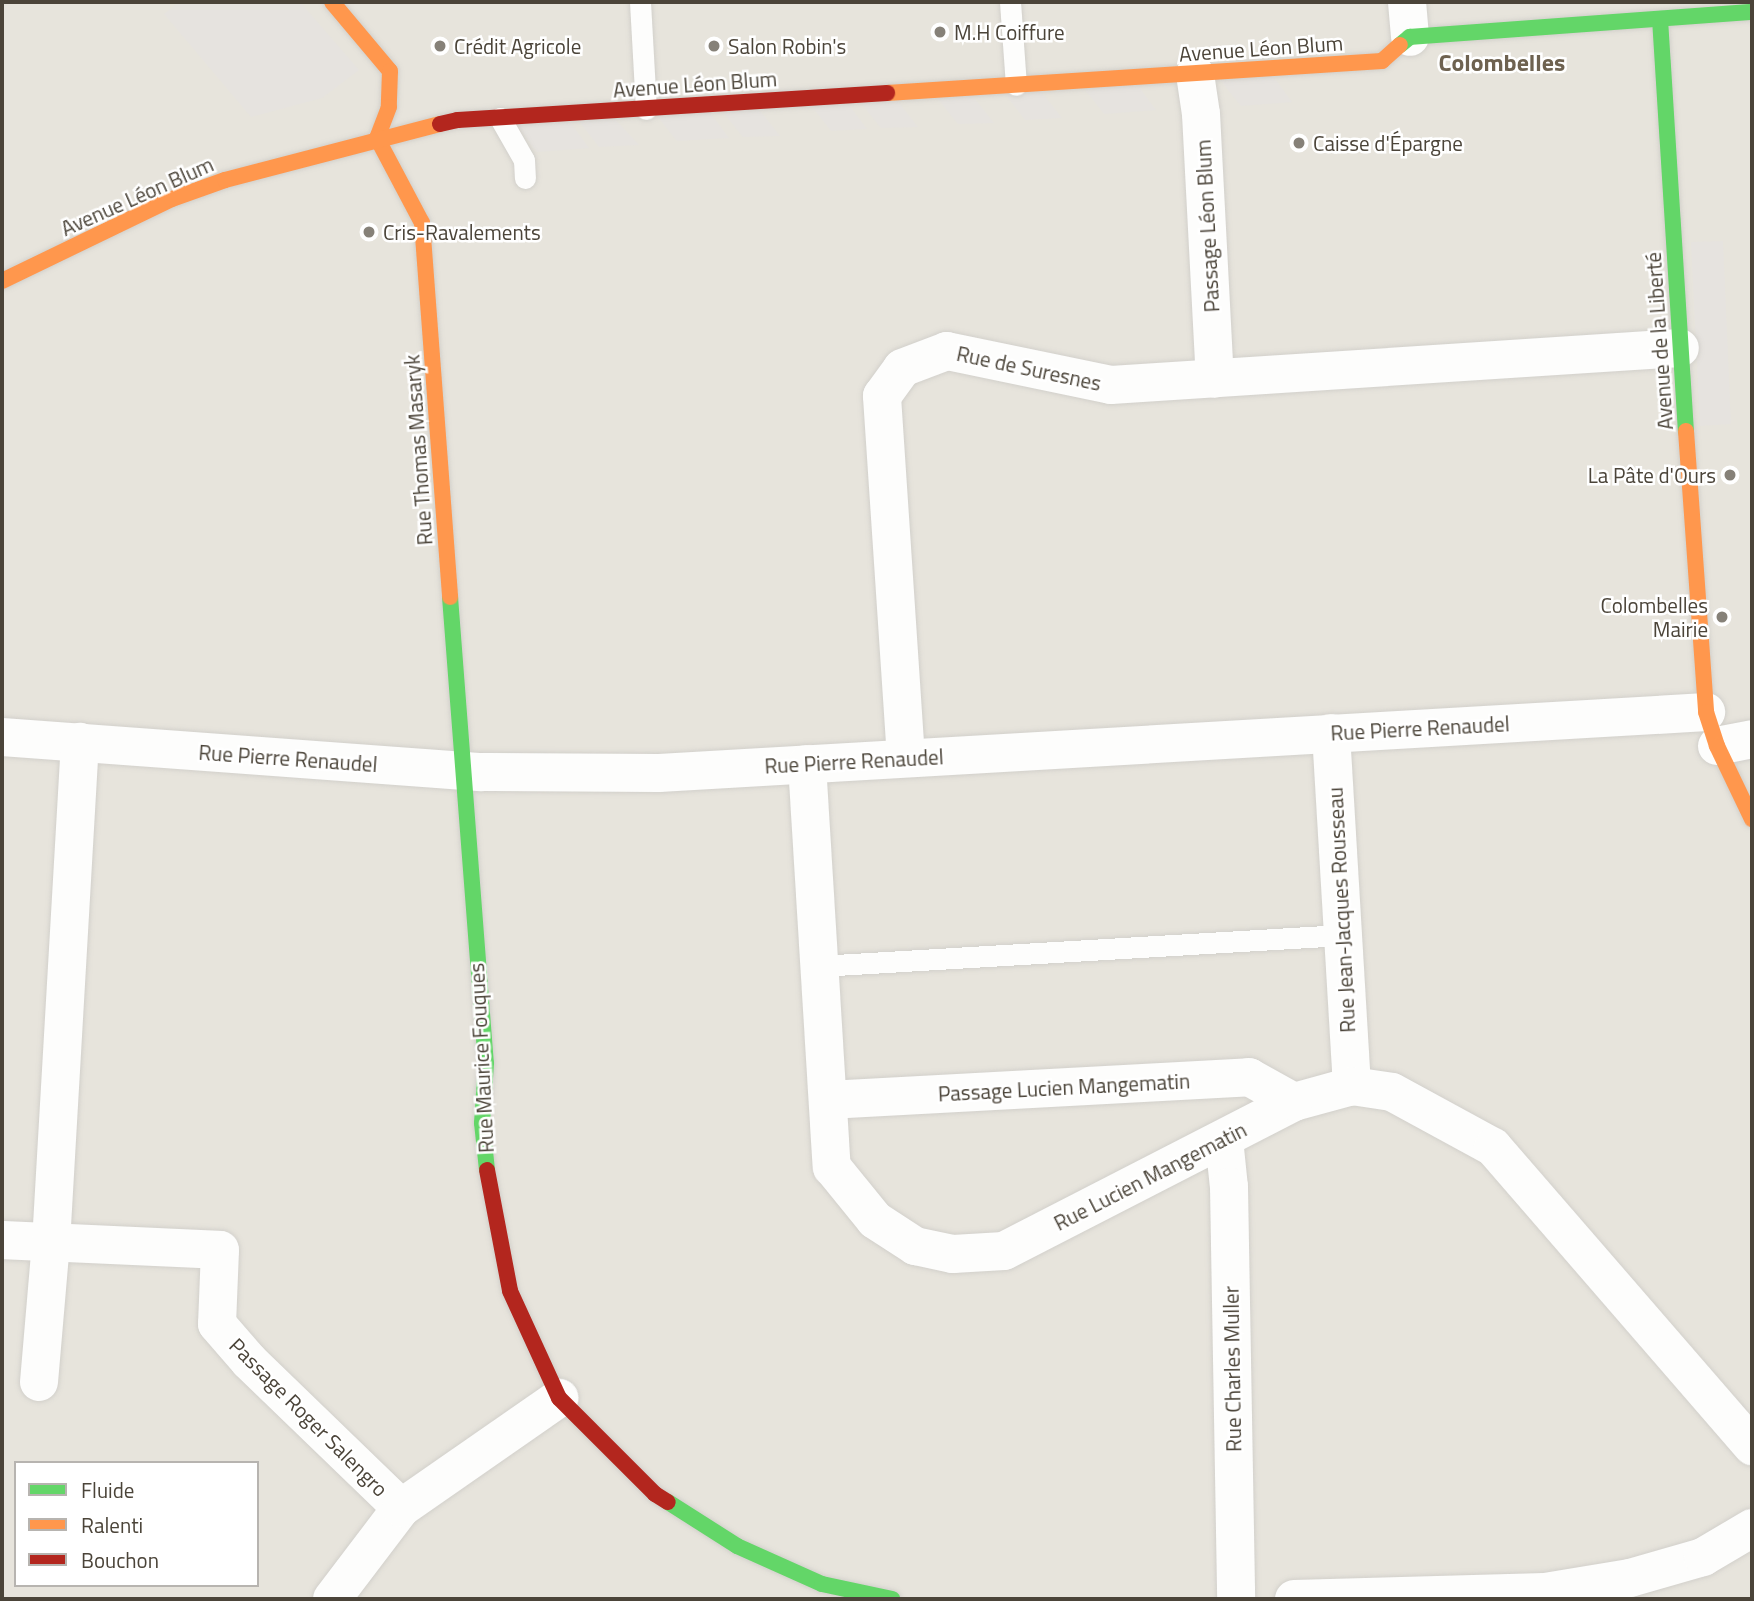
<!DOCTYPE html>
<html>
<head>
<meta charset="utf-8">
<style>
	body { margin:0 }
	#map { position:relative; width:1754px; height:1601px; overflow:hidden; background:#f4f2ee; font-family:"Titillium Web",sans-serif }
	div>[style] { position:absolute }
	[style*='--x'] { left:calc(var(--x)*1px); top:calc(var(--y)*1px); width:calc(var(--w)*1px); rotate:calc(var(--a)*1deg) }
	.residential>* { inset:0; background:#e7e4dc }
	.parking>* { inset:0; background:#e6e3df }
	.roads { filter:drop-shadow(0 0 2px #d2d0cb) drop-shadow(0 0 2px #d2d0cb) }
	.lane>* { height:21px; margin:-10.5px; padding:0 10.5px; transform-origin:10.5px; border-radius:10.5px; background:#fdfdfc }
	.street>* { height:38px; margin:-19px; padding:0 19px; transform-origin:19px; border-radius:19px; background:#fdfdfc }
	.fast>* { height:16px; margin:-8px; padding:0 8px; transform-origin:8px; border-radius:8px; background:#63d668 }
	.slow>* { height:16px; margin:-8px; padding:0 8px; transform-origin:8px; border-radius:8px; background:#ff974d }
	.jam>* { height:16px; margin:-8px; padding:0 8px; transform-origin:8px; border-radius:8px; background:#b3261e }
	.dots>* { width:19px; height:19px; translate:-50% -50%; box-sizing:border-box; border:4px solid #fff; border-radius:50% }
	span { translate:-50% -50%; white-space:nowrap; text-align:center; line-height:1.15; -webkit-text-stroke:5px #fff; paint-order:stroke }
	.poi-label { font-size:21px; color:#4b4439 }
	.left { translate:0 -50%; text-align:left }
	.right { translate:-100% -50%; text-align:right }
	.street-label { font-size:21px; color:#4b4439 }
	.quarter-label { font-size:24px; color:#6e6250; font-weight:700 }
	.frame { position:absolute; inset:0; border:4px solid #4b4439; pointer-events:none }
	.legend { position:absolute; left:14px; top:1461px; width:245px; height:126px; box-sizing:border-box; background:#fff; border:2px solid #b7b4b0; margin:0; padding:9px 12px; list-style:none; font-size:21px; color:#4b4439 }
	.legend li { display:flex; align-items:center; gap:14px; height:35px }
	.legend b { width:35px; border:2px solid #b7b4b0 }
</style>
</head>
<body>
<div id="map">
	<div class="residential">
		<i style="clip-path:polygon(evenodd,2px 2px,1752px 2px,1752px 1599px,2px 1599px,2px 2px,16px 1463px,257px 1463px,257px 1585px,16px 1585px,16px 1463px)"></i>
	</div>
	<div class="parking">
		<i style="clip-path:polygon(179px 2px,300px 2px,359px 70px,322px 98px,251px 117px,164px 14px)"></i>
		<i style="clip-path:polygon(1273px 76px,1292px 102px,1241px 106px,1220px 80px)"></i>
		<i style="clip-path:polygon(1136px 83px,1156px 110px,1104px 114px,1083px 87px)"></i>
		<i style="clip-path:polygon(1040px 90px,1062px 118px,1025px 120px,1005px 94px)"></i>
		<i style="clip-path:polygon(972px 95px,994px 123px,958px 124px,937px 98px)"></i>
		<i style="clip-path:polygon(896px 99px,918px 127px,881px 128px,860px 102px)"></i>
		<i style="clip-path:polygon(846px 101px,867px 129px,831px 131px,810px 104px)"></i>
		<i style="clip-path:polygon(758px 108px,780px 136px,743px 137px,722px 111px)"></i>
		<i style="clip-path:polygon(709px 111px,729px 138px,677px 141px,656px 115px)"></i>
		<i style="clip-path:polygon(614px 118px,639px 145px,599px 147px,578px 120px)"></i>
		<i style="clip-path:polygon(570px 122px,589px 148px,537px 152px,517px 125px)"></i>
		<i style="clip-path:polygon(1723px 241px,1731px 424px,1700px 426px,1691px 242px)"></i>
	</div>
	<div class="roads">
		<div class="lane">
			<i style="--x:640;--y:2;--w:107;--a:86.8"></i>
			<i style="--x:1010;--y:2;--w:83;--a:85.9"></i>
			<i style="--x:500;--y:118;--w:48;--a:60.3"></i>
			<i style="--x:524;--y:160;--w:18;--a:87"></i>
			<i style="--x:819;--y:966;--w:525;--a:-3.39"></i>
		</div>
		<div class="street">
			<i style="--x:1407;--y:2;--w:35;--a:85"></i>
			<i style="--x:1195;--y:74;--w:40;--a:81.5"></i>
			<i style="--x:1201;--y:114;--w:265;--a:87"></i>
			<i style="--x:1331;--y:733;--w:354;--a:86.6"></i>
			<i style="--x:2;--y:737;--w:481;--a:4.2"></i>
			<i style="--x:482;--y:772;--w:177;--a:0.3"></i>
			<i style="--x:659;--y:773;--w:1049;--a:-3.33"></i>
			<i style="--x:1717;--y:746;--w:36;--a:-11"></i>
			<i style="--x:906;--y:758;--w:363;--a:-93.8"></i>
			<i style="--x:882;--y:396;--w:34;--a:-54"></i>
			<i style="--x:902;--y:368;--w:48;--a:-20.7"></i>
			<i style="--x:947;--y:351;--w:167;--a:11.7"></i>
			<i style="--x:1111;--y:385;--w:570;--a:-3.72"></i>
			<i style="--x:807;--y:764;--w:404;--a:86.5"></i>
			<i style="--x:832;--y:1167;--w:68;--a:50.9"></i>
			<i style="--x:875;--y:1220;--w:48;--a:33"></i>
			<i style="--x:915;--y:1246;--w:39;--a:12"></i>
			<i style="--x:953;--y:1254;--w:51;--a:-3.4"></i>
			<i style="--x:1004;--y:1251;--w:326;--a:-27.2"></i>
			<i style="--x:1294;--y:1102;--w:60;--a:-15.4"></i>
			<i style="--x:1352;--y:1086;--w:40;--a:8.5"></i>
			<i style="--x:1392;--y:1092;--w:115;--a:28.6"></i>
			<i style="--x:1493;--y:1147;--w:396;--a:49.1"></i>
			<i style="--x:828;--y:1100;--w:422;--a:-3.1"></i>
			<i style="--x:1249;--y:1077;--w:51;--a:29.1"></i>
			<i style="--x:1224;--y:1139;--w:48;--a:84.1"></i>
			<i style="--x:1229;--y:1187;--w:412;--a:89"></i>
			<i style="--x:2;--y:1240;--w:218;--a:2.6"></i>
			<i style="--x:220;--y:1250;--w:74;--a:92.3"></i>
			<i style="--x:217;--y:1324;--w:49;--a:49.1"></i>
			<i style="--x:249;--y:1361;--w:211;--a:44"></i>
			<i style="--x:39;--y:1382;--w:140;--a:-85.1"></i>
			<i style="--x:51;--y:1243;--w:502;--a:-86.69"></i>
			<i style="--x:332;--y:1599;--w:114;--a:-52.8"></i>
			<i style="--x:401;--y:1508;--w:193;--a:-34.8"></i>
			<i style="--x:1294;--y:1599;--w:251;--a:-1.6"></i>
			<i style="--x:1545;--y:1592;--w:86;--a:-9.4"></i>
			<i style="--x:1630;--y:1578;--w:76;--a:-16"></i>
			<i style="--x:1703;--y:1557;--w:57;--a:-30.6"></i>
		</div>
		<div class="fast">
			<i style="--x:1660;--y:19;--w:413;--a:86.4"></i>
			<i style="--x:1400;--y:45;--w:13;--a:-39"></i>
			<i style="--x:1410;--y:37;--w:343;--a:-4.2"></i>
			<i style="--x:450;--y:597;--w:467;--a:85.6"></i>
			<i style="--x:486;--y:1063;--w:60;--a:93.8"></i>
			<i style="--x:482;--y:1123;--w:47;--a:83.9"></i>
			<i style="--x:668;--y:1502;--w:82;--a:32.5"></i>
			<i style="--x:737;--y:1546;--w:93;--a:24.1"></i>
			<i style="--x:822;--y:1584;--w:72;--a:12.1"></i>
		</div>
		<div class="slow">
			<i style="--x:332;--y:2;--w:90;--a:50"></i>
			<i style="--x:390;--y:71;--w:36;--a:92"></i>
			<i style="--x:389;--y:107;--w:33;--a:111"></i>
			<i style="--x:887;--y:93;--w:496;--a:-3.7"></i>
			<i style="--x:1382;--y:61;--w:24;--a:-42"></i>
			<i style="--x:377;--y:138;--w:96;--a:62.1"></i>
			<i style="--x:422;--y:223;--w:375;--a:85.7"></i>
			<i style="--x:2;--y:281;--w:189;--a:-25.8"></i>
			<i style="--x:172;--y:199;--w:56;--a:-19.7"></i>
			<i style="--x:225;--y:180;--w:222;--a:-14.6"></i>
			<i style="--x:1686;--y:431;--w:282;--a:85.9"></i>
			<i style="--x:1706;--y:712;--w:36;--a:72"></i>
			<i style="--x:1717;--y:746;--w:81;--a:64.4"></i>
		</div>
		<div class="jam">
			<i style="--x:440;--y:124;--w:18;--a:-13"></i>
			<i style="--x:458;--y:120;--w:430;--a:-3.6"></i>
			<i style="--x:487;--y:1170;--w:123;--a:79.2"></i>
			<i style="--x:510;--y:1291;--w:118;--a:65.4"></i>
			<i style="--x:559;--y:1398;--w:136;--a:45"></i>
			<i style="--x:655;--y:1494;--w:15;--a:32"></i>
		</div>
	</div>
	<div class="dots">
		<i style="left:940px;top:32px;background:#868178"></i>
		<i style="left:440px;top:46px;background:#868178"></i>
		<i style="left:714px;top:46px;background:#868178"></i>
		<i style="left:1299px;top:143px;background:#868178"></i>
		<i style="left:369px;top:232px;background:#868178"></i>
		<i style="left:1730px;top:475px;background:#868178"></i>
		<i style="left:1722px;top:617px;background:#868178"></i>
	</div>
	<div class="poi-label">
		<span class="left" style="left:954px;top:32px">M.H Coiffure</span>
		<span class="left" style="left:454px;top:46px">Crédit Agricole</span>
		<span class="left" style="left:728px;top:46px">Salon Robin's</span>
		<span class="left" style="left:1313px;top:143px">Caisse d'Épargne</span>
		<span class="left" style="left:383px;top:232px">Cris-Ravalements</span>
		<span class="right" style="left:1716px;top:475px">La Pâte d'Ours</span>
		<span class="right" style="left:1708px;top:617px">Colombelles<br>Mairie</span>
	</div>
	<div class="street-label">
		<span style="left:1261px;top:48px;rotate:-4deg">Avenue Léon Blum</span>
		<span style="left:695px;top:84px;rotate:-4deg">Avenue Léon Blum</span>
		<span style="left:137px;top:196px;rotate:-24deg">Avenue Léon Blum</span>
		<span style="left:1207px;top:226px;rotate:-93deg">Passage Léon Blum</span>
		<span style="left:1659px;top:341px;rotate:-94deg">Avenue de la Liberté</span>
		<span style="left:1029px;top:368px;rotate:12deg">Rue de Suresnes</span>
		<span style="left:418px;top:450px;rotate:-94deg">Rue Thomas Masaryk</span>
		<span style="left:1420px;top:728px;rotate:-3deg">Rue Pierre Renaudel</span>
		<span style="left:288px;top:758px;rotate:4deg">Rue Pierre Renaudel</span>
		<span style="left:854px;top:761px;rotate:-3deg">Rue Pierre Renaudel</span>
		<span style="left:1341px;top:910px;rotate:-93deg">Rue Jean-Jacques Rousseau</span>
		<span style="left:481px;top:1058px;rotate:-93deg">Rue Maurice Fouques</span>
		<span style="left:1064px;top:1087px;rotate:-3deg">Passage Lucien Mangematin</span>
		<span style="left:1150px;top:1176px;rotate:-27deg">Rue Lucien Mangematin</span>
		<span style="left:1232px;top:1369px;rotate:-91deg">Rue Charles Muller</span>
		<span style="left:309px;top:1417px;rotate:45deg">Passage Roger Salengro</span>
	</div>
	<div class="quarter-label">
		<span style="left:1502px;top:63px">Colombelles</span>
	</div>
	<div class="frame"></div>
	<ul class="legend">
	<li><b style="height:9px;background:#63d668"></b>Fluide</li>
	<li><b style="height:9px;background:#ff974d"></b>Ralenti</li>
	<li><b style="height:9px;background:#b3261e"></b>Bouchon</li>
	</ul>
</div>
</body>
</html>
